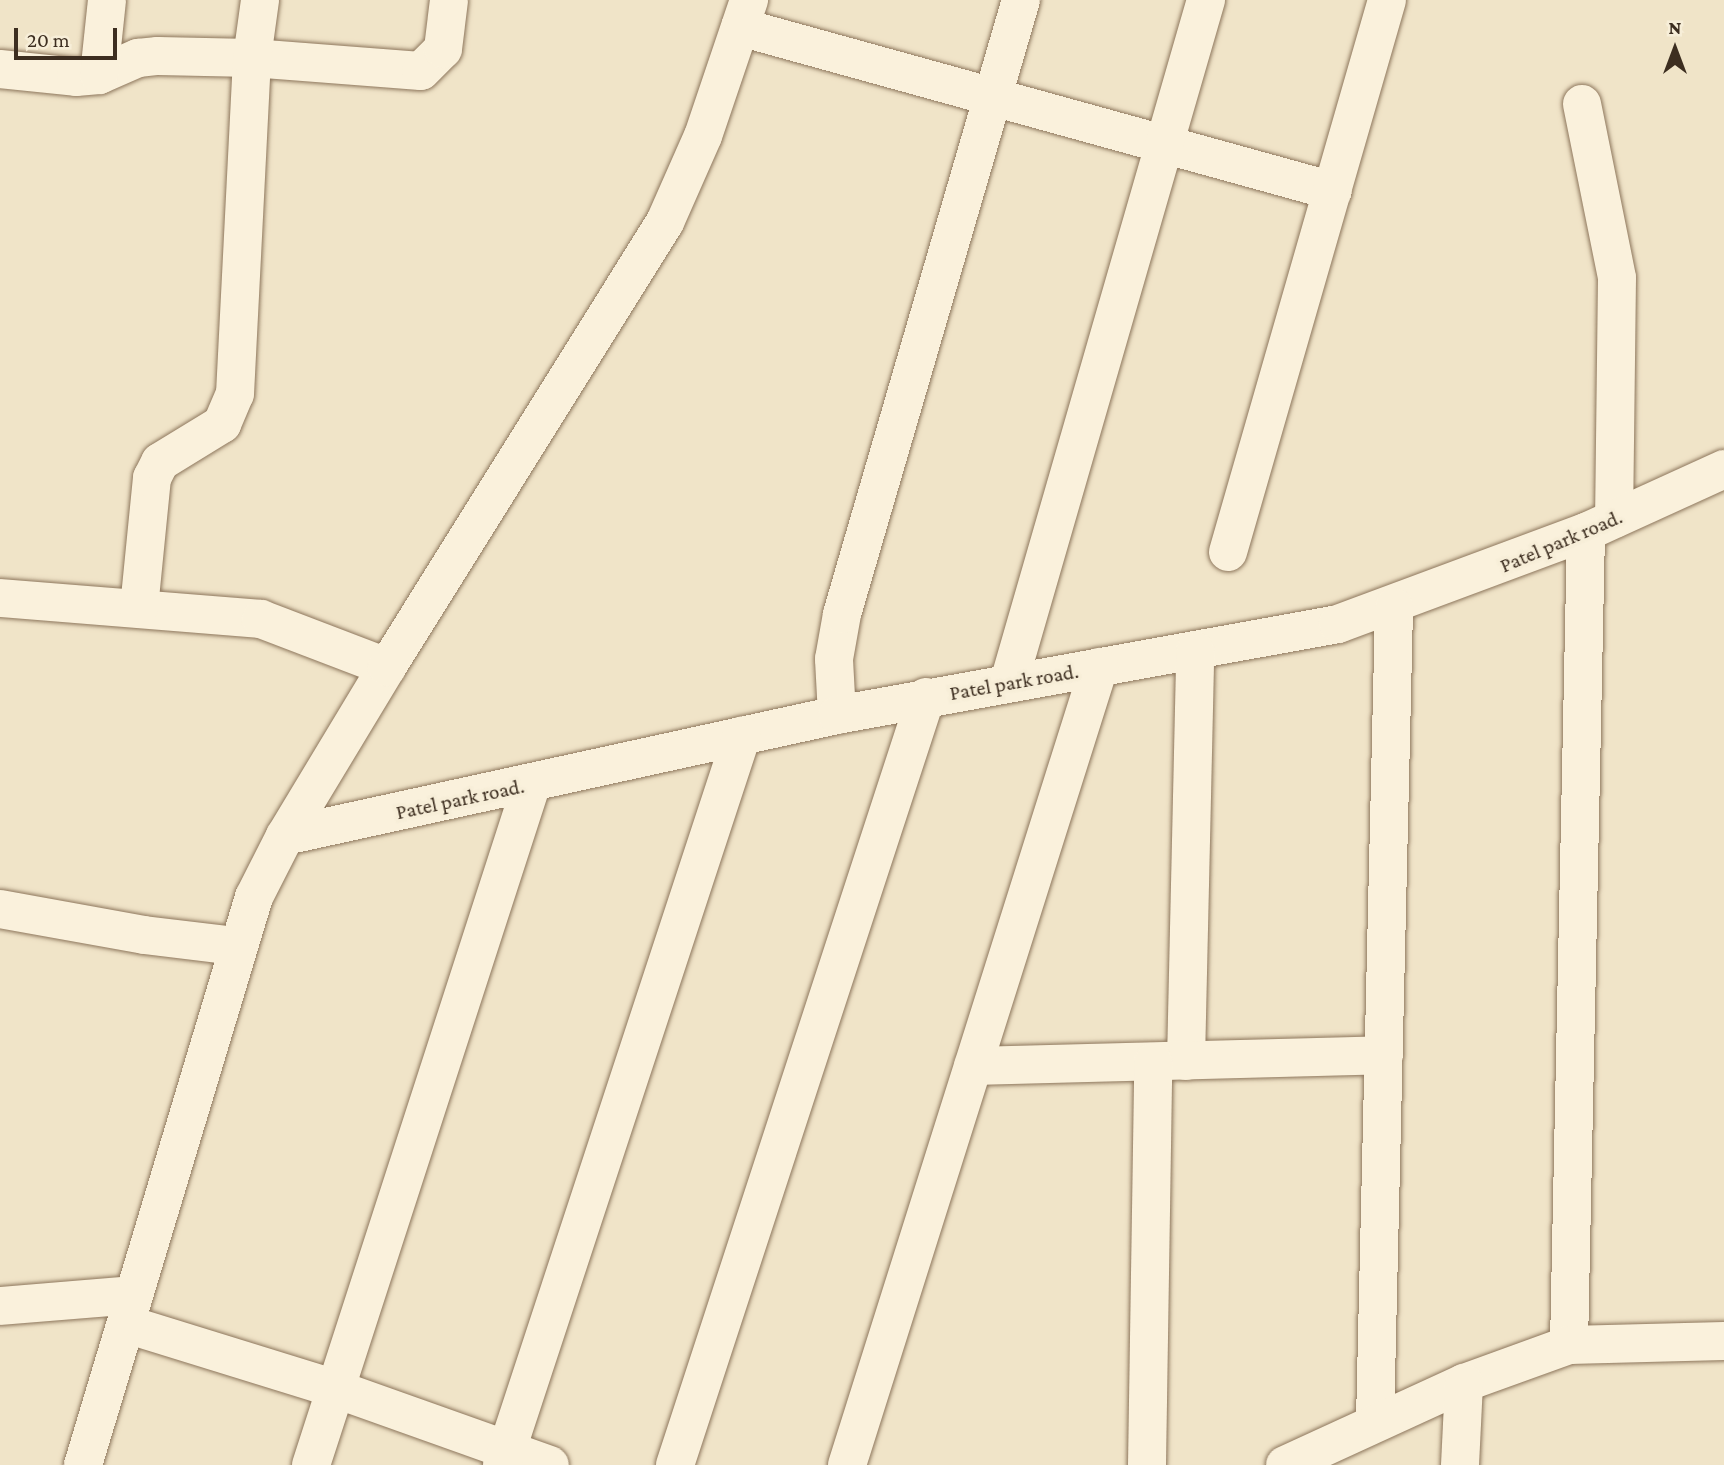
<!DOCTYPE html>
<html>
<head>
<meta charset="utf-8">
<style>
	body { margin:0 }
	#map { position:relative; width:1724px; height:1465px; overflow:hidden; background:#f0e4c8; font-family:"Crimson Pro",serif }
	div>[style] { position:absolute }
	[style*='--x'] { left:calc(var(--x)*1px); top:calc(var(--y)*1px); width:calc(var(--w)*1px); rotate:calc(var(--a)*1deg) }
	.roads { filter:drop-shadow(0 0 2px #8d765c) drop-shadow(0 0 2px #8d765c) }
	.street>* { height:38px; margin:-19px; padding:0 19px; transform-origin:19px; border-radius:19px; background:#faf1dc }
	span { translate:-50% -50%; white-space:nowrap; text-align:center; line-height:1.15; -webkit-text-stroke:7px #f7eed8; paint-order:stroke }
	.street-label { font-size:21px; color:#3d2e20 }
	.north { position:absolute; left:1640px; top:14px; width:70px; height:70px; -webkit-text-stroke:5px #f7eed8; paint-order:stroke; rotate:0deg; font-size:19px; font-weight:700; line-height:28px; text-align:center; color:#3d2e20 }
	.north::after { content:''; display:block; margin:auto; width:24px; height:32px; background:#3d2e20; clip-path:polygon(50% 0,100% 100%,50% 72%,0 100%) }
	.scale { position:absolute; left:14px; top:28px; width:103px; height:32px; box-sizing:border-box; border:4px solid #3d2e20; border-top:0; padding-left:9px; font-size:21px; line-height:24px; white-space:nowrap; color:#3d2e20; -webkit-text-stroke:5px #f7eed8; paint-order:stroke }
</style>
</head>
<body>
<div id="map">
	<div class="roads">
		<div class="street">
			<i style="--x:740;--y:27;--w:615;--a:15.46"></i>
			<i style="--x:0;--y:69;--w:76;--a:6"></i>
			<i style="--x:76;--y:77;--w:23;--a:-5"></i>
			<i style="--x:99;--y:75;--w:43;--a:-23.6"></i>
			<i style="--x:138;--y:58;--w:20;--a:-6"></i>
			<i style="--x:158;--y:56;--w:94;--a:1.2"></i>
			<i style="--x:252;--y:58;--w:169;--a:4.4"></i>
			<i style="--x:421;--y:71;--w:31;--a:-45"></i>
			<i style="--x:443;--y:49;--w:49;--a:-83"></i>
			<i style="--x:99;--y:75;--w:75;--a:-83.9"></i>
			<i style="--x:1582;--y:104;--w:177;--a:78.6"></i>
			<i style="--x:1617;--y:278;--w:241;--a:90.7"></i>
			<i style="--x:1228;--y:552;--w:574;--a:-73.93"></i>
			<i style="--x:0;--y:598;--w:262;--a:4.6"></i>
			<i style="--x:261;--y:619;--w:135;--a:20.9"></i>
			<i style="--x:139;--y:608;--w:131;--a:-84.3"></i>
			<i style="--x:152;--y:478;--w:18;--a:-63"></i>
			<i style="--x:160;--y:462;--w:73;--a:-31.5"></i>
			<i style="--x:222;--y:424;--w:33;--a:-67"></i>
			<i style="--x:235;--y:394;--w:336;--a:-87.1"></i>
			<i style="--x:252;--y:58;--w:59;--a:-82.1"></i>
			<i style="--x:1009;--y:682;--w:710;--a:-73.89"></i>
			<i style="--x:837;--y:715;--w:56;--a:-93.1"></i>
			<i style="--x:834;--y:659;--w:46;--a:-79.9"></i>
			<i style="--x:842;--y:614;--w:640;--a:-73.75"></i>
			<i style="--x:285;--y:836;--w:565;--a:-12.36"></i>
			<i style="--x:837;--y:715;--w:509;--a:-10.29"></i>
			<i style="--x:1338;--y:624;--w:265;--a:-20.4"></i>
			<i style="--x:1586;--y:532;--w:152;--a:-24.5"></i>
			<i style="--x:0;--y:909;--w:146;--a:10.2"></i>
			<i style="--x:144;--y:935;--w:93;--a:6.8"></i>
			<i style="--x:1186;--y:1061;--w:410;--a:-88.7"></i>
			<i style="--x:973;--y:1066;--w:411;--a:-1.5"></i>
			<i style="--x:0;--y:1306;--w:134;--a:-4.7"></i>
			<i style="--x:126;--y:1324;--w:220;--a:17.2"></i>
			<i style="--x:336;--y:1389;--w:227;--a:19.6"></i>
			<i style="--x:1569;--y:1345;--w:813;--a:-88.8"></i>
			<i style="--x:1375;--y:1422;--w:815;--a:-88.66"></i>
			<i style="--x:83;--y:1465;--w:593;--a:-73.25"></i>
			<i style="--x:254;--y:897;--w:68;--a:-63.1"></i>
			<i style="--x:285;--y:836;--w:197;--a:-58.9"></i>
			<i style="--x:387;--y:667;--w:525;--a:-58.01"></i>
			<i style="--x:665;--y:222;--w:94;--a:-66.2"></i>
			<i style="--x:703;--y:136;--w:144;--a:-71.3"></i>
			<i style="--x:311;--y:1465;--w:717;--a:-72.05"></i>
			<i style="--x:502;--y:1465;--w:768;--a:-71.8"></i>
			<i style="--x:675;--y:1465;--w:808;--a:-71.9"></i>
			<i style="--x:847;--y:1465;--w:837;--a:-72.47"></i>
			<i style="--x:1147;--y:1465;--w:403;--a:-89.1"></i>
			<i style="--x:1285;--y:1465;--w:197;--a:-24.6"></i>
			<i style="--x:1464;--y:1383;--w:112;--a:-19.9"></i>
			<i style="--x:1569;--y:1345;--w:155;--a:-1.5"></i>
			<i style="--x:1460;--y:1465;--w:82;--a:-87.2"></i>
		</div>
	</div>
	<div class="street-label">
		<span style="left:1561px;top:541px;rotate:-23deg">Patel park road.</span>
		<span style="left:1014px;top:682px;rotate:-10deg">Patel park road.</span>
		<span style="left:460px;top:799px;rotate:-12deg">Patel park road.</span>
	</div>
	<div class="north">N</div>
	<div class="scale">20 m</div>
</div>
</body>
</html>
